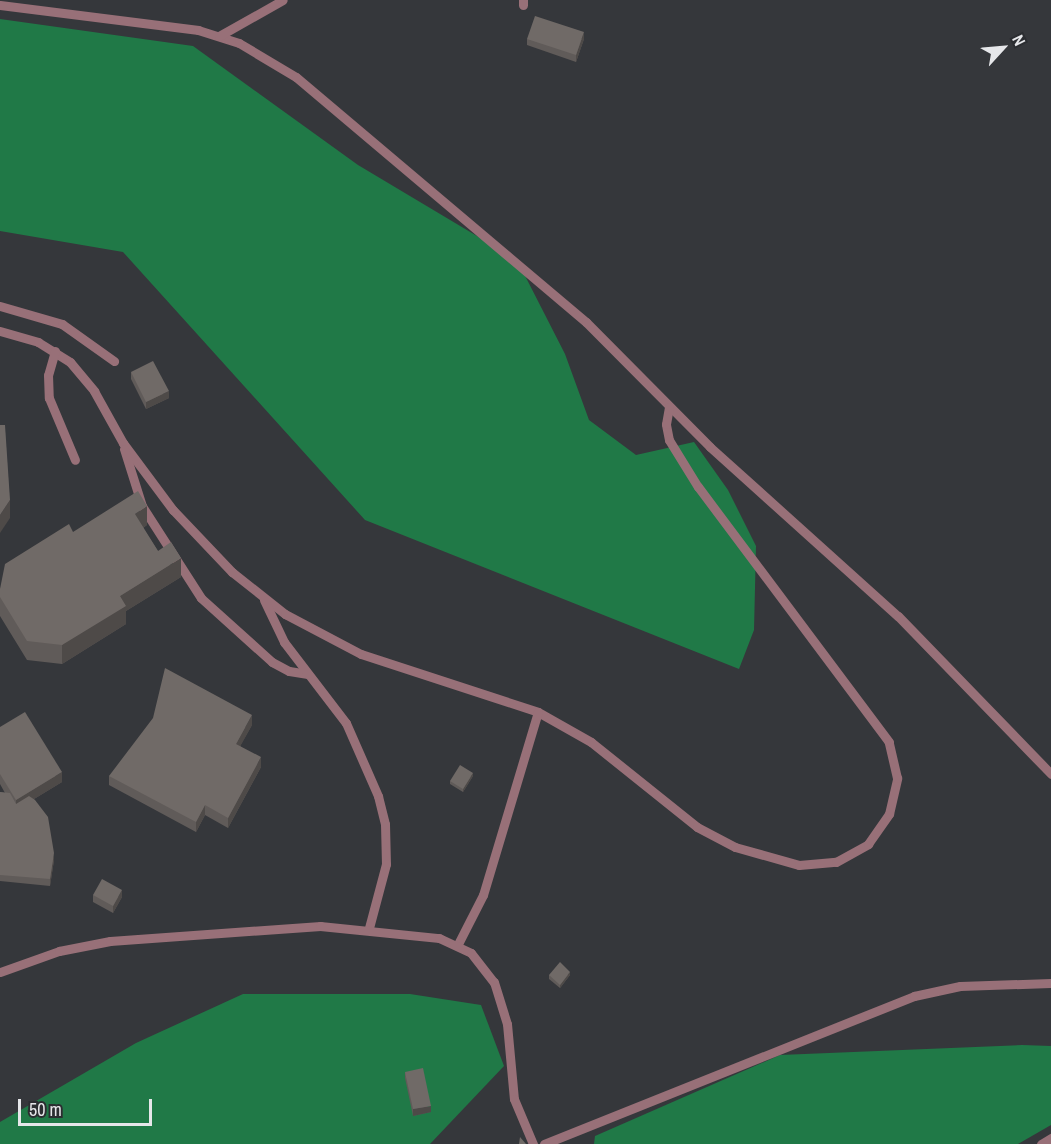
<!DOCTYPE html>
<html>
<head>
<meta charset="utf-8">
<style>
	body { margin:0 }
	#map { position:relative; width:1051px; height:1144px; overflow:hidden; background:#35373b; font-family:"Archivo Narrow",sans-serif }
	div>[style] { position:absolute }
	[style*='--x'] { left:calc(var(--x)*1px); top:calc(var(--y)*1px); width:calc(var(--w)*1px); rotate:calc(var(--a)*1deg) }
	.forest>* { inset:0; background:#207947 }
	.service>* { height:9px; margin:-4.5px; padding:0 4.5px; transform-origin:4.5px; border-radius:4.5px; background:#987078 }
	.wall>* { inset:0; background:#605b59 }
	.shaded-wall>* { inset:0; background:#4e4a48 }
	.building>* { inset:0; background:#706a67 }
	span { translate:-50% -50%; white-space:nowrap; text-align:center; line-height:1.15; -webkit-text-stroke:5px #2b2d31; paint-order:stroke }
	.north { position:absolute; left:973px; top:18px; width:60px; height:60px; -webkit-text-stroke:4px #2b2d31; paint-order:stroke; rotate:64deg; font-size:16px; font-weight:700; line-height:24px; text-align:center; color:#e6e7ea }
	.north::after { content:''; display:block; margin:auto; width:21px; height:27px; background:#e6e7ea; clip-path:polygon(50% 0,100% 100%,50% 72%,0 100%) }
	.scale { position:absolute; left:18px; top:1099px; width:134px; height:27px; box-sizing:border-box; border:3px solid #e6e7ea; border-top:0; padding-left:8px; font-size:18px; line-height:21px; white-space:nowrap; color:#e6e7ea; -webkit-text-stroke:4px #2b2d31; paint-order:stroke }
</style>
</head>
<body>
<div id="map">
	<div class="forest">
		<i style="clip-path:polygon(0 19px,193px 46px,358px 165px,517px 260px,565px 354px,589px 420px,636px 455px,694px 442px,728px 490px,756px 546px,754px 630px,739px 669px,365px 520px,123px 252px,0 231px)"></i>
		<i style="clip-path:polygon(243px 994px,410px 994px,481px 1005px,504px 1066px,430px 1144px,0 1144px,0 1122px,136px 1043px)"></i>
		<i style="clip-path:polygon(1022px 1045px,1051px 1046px,1051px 1125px,1018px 1144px,594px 1144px,595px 1136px,780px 1055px)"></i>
	</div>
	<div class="service">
		<i style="--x:523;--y:0;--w:5;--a:90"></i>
		<i style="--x:0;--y:5;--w:200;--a:7.2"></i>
		<i style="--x:198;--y:30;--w:43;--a:17.6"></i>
		<i style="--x:239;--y:43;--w:66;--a:30.8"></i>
		<i style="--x:296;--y:77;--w:380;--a:40.2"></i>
		<i style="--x:586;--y:322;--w:176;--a:45.2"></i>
		<i style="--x:710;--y:447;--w:253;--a:42"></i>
		<i style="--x:898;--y:616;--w:220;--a:45.9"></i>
		<i style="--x:219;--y:36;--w:73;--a:-29.4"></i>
		<i style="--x:0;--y:306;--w:65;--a:16.2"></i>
		<i style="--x:62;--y:324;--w:64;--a:35.4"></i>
		<i style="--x:0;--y:331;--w:40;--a:16"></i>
		<i style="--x:38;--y:342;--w:38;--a:32"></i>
		<i style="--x:70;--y:362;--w:38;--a:50"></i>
		<i style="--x:94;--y:391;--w:60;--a:60.9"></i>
		<i style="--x:123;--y:443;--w:84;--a:53.3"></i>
		<i style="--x:173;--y:510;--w:86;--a:46.4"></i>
		<i style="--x:232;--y:572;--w:68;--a:38.4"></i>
		<i style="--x:285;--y:614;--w:86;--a:27.8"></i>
		<i style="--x:361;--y:654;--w:186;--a:18.1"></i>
		<i style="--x:538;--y:712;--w:61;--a:29.5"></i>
		<i style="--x:591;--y:742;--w:136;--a:38.7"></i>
		<i style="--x:697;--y:827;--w:43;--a:27.8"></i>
		<i style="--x:735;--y:847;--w:66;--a:15.7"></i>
		<i style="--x:799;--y:865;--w:37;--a:-5"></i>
		<i style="--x:836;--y:862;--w:37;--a:-29"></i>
		<i style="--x:868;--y:844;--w:37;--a:-55"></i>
		<i style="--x:889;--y:814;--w:37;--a:-77"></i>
		<i style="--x:897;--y:778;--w:37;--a:-103"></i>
		<i style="--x:889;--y:742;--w:319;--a:-126.8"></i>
		<i style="--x:698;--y:487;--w:55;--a:-121.7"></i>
		<i style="--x:669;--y:440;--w:16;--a:-101"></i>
		<i style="--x:666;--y:424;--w:17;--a:-80"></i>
		<i style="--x:55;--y:351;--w:25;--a:106"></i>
		<i style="--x:48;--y:375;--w:23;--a:88"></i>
		<i style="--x:49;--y:398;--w:67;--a:67.2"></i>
		<i style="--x:124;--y:449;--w:60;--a:72.5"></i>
		<i style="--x:142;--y:506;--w:109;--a:57.3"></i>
		<i style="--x:201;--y:598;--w:96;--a:42"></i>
		<i style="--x:272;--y:662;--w:19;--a:28"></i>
		<i style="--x:289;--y:671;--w:19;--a:9"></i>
		<i style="--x:264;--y:600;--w:47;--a:64.5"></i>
		<i style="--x:284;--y:642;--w:102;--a:52.6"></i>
		<i style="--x:346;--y:723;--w:80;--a:66.3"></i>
		<i style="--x:378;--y:796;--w:29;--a:76"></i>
		<i style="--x:385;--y:824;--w:40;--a:88.6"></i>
		<i style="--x:386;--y:864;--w:66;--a:104.9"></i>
		<i style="--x:458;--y:944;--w:55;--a:-63"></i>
		<i style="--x:483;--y:895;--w:191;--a:-73.3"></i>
		<i style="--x:0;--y:972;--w:63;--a:-19.6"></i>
		<i style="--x:59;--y:951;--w:52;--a:-11.1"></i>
		<i style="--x:110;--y:941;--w:211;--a:-4.1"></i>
		<i style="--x:320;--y:926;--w:120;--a:5.8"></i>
		<i style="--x:439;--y:938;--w:35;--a:25"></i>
		<i style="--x:471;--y:953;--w:37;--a:52"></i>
		<i style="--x:494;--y:982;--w:44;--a:72.8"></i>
		<i style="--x:507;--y:1024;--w:75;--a:84.7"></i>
		<i style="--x:514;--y:1099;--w:49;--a:67.1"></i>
		<i style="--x:544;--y:1144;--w:399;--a:-21.8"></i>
		<i style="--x:914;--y:996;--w:47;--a:-12.3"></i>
		<i style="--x:960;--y:986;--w:91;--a:-1.9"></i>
		<i style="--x:1041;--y:1144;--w:12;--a:-31"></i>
	</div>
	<div class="wall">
		<i style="clip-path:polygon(527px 39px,584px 39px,576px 62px,527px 45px)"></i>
		<i style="clip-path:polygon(131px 372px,169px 398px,146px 409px,131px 379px)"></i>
		<i style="clip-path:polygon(147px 525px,143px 528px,158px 551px,181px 577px,126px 611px,126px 624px,62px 664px,27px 660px,0 616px,0 589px,73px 532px)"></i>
		<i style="clip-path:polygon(252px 725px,240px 746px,261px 767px,228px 828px,205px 815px,196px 832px,109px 785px,109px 776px)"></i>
		<i style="clip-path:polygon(0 727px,62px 782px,34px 799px,54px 860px,50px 886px,0 881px,0 792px,5px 793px,0 784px)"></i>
		<i style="clip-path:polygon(473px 776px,463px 792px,450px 784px,450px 781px)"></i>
		<i style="clip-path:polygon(93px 895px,122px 897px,113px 913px,93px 902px)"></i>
		<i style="clip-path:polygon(549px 975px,570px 975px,560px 988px,549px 979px)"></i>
		<i style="clip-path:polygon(405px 1072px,431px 1112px,413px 1116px,405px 1078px)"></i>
	</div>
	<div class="shaded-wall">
		<i style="clip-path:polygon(584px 32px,584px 39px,576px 62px,576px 55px)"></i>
		<i style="clip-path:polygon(169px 391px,169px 398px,146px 409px,146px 402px)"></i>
		<i style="clip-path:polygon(10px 500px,10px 518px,0 533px,0 515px)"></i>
		<i style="clip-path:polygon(147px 506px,147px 525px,135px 533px,135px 514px)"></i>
		<i style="clip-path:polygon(181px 558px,181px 577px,126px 611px,126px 624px,62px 664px,62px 645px,120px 596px)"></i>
		<i style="clip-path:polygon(252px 715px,252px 725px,236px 754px,236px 744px)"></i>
		<i style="clip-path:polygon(261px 757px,261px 767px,228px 828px,228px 818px)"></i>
		<i style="clip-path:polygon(62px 772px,62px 782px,16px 810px,16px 800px)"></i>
		<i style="clip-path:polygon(473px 773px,473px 776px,463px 792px,463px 789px)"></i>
		<i style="clip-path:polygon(205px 805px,205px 815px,196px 832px,196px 822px)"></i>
		<i style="clip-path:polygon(54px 853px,54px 860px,50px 886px,50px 879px)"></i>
		<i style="clip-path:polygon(122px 890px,122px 897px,113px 913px,113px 906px)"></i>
		<i style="clip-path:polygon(570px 972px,570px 975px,560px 988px,560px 985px)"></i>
		<i style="clip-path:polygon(431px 1106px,431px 1112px,413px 1116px,413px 1109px)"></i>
	</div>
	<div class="building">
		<i style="clip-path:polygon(535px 16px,584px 32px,576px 55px,527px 39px)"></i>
		<i style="clip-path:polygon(153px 361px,169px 391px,146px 402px,131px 372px)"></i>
		<i style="clip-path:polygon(0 425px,5px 425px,10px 500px,0 515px)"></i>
		<i style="clip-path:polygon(138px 491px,147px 506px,135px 514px,158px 551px,171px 542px,181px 558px,120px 596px,126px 606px,62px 645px,27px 641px,0 597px,0 589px,5px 564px,69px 524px,73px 532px)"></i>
		<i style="clip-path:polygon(165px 668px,252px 715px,236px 744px,261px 757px,228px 818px,205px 805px,196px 822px,109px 776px,153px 718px)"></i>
		<i style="clip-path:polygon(25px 712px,62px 772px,16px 800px,0 774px,0 727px)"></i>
		<i style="clip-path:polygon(460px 765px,473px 773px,463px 789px,450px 781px)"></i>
		<i style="clip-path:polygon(0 792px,10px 793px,16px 804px,29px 796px,35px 800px,48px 817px,54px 853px,50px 879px,0 875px)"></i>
		<i style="clip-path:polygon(102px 879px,122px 890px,113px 906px,93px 895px)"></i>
		<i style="clip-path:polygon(560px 962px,570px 972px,560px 985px,549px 975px)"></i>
		<i style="clip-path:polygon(423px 1068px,431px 1106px,413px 1109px,405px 1072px)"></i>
		<i style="clip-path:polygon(520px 1137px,526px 1144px,519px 1144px)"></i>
	</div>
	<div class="north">N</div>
	<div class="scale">50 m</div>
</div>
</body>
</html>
